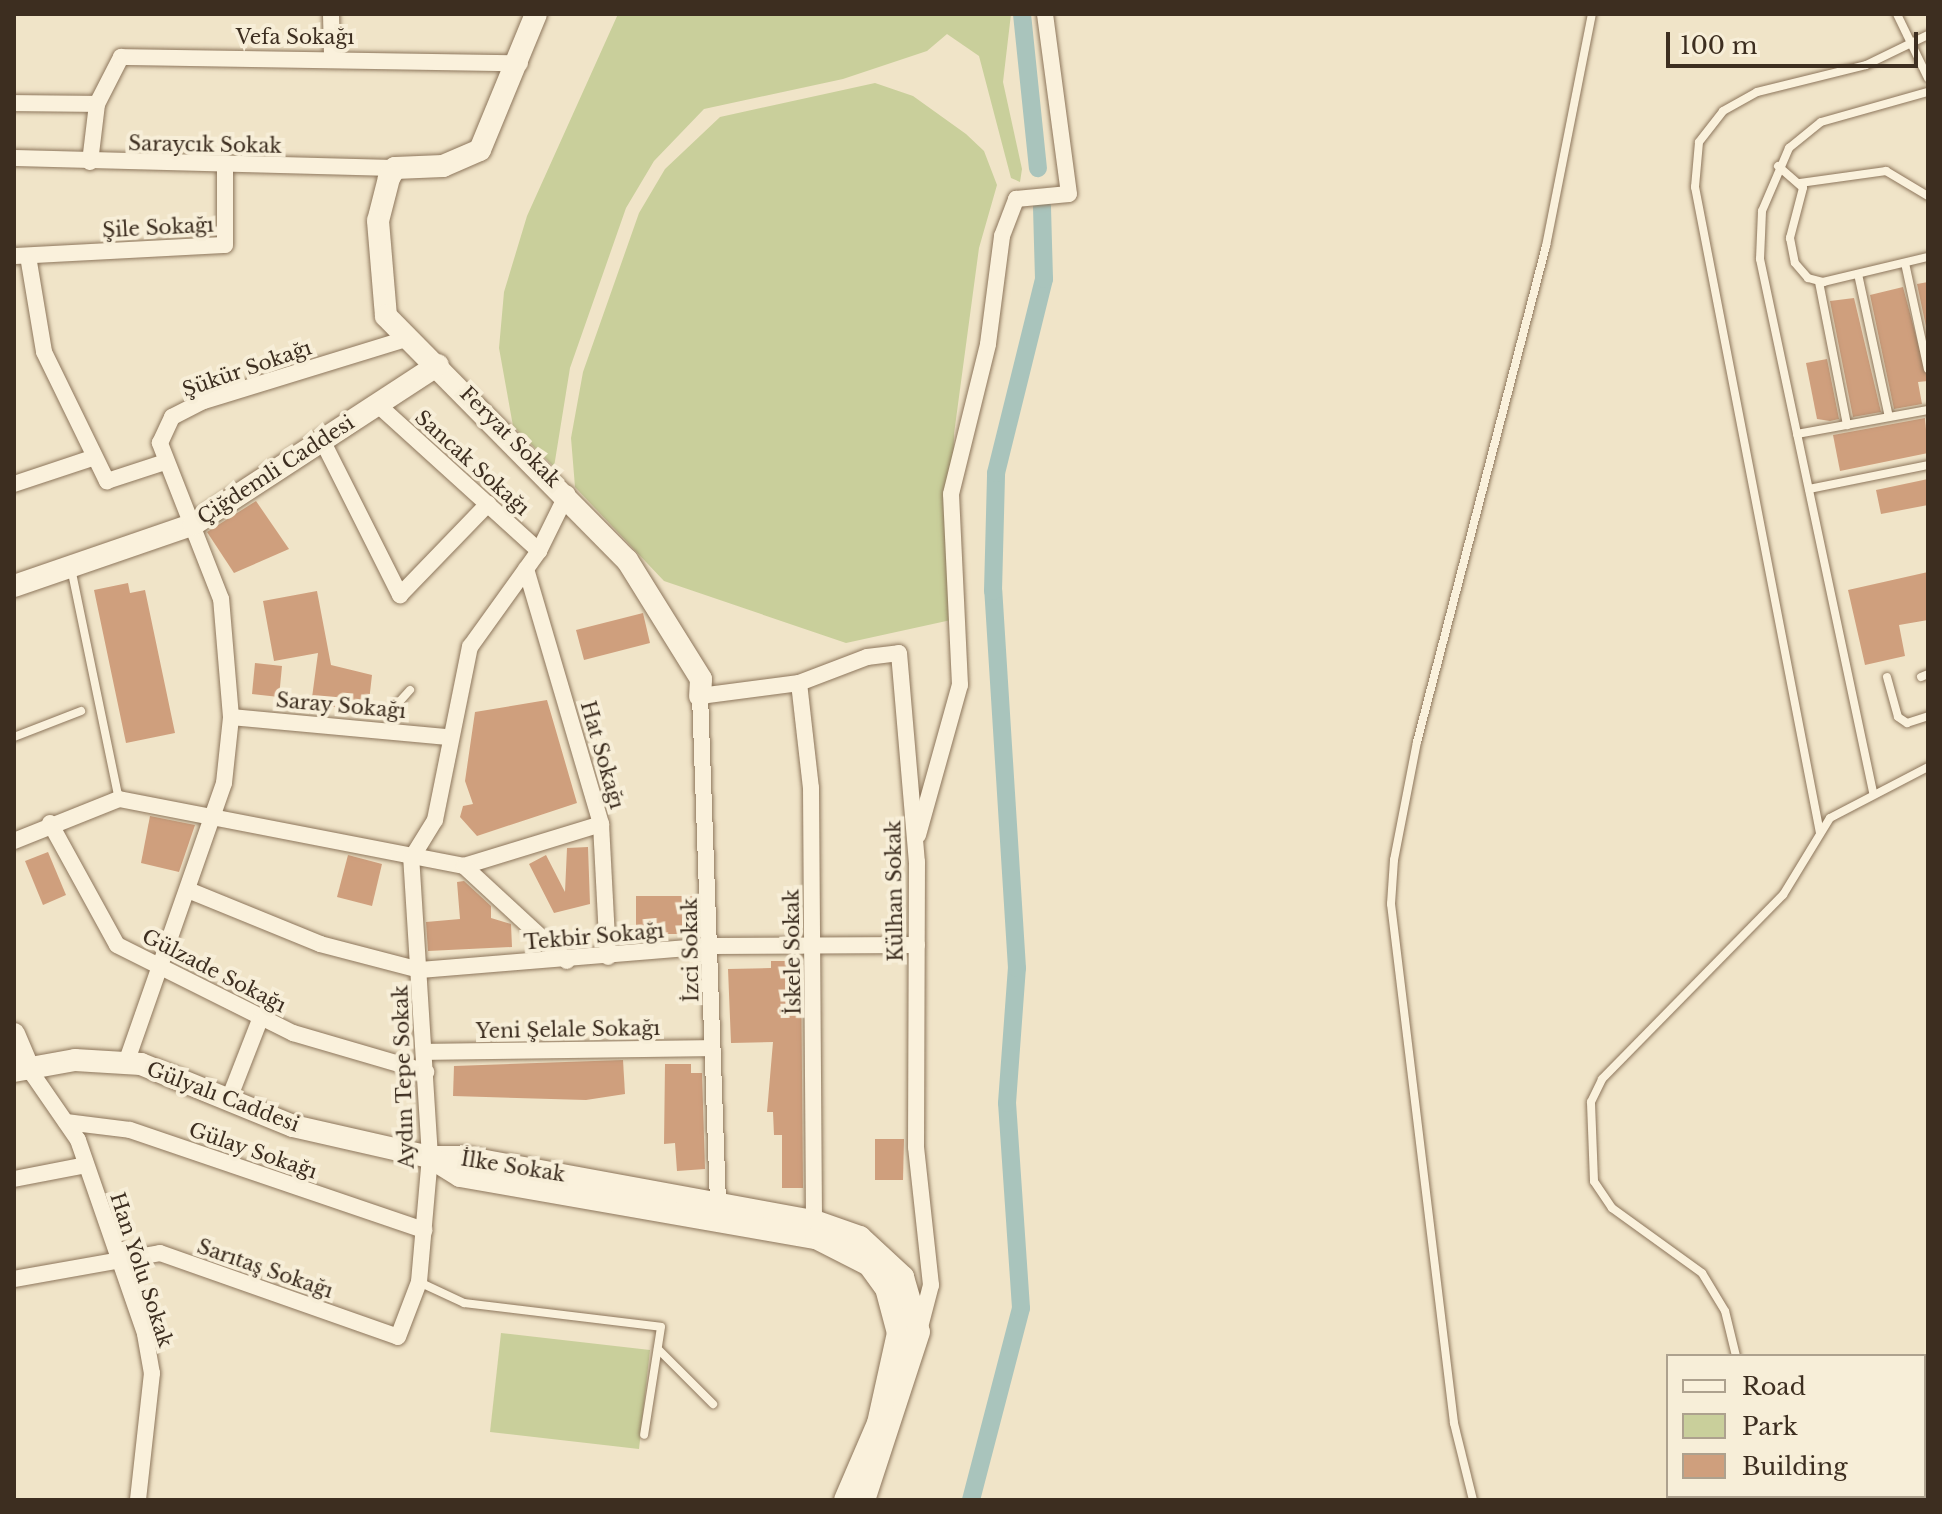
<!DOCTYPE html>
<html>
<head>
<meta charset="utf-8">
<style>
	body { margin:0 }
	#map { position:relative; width:1942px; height:1514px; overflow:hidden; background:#f0e4c8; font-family:"Libre Baskerville",serif }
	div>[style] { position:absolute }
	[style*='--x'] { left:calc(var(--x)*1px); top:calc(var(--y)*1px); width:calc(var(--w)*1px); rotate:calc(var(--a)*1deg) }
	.green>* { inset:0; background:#c9cf9b }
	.canal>* { height:18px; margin:-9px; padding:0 9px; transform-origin:9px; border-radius:9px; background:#a9c4bc }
	.building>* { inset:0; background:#cf9f7d }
	.roads { filter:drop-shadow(0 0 2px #8d765c) drop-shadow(0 0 2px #8d765c) }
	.lane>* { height:8px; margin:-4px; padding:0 4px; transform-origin:4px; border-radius:4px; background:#faf1dc }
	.street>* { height:16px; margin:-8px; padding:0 8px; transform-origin:8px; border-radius:8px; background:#faf1dc }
	.secondary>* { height:22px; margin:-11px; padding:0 11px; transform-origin:11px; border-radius:11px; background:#faf1dc }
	span { translate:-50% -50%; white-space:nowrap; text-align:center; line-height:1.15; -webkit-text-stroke:8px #f7eed8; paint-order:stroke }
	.street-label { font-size:20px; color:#3d2e20 }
	.frame { position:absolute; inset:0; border:16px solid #3d2e20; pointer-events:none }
	.legend { position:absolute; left:1666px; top:1354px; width:260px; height:144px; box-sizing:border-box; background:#f7eed8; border:2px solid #ada18e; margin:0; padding:10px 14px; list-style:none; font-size:24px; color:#3d2e20 }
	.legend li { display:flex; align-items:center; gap:16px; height:40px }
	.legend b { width:40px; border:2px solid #ada18e }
	.scale { position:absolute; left:1666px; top:32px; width:252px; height:36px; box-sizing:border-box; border:4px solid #3d2e20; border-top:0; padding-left:10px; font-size:24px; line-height:28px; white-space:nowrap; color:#3d2e20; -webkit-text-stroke:6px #f7eed8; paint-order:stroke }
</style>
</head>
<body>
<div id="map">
	<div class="green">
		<i style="clip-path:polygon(618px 14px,1011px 14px,1003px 82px,1022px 169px,1020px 182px,1011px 178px,979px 56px,947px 34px,927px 51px,843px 79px,704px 109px,654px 161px,626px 208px,570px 368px,554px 467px,513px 426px,499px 348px,504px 292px,527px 216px)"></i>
		<i style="clip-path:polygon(875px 83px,913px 96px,966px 134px,984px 151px,997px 185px,979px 248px,954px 434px,951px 620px,846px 643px,664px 581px,575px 487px,571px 438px,583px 372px,639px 213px,665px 169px,720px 117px)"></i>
		<i style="clip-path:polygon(501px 1333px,650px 1350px,639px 1449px,490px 1432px)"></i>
	</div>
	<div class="canal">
		<i style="--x:1022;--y:14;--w:155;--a:84.1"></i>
		<i style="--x:971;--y:1500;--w:198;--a:-75.4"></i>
		<i style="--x:1021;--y:1308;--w:205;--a:-93.9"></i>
		<i style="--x:1007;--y:1103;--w:135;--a:-85.8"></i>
		<i style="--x:1017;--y:968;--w:378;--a:-93.6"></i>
		<i style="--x:993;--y:591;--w:118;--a:-88.5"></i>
		<i style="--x:996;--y:473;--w:200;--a:-76.1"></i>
		<i style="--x:1044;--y:279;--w:73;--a:-91.6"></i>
	</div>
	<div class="building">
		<i style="clip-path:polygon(1928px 282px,1928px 336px,1917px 284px)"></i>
		<i style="clip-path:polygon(1903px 287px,1928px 381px,1918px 382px,1922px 404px,1894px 409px,1870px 295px)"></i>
		<i style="clip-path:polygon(1854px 298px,1881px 412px,1853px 417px,1830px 301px)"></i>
		<i style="clip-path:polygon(1827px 359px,1839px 419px,1830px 421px,1817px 419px,1806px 363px)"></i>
		<i style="clip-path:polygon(1925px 418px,1928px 453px,1840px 471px,1833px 435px)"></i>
		<i style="clip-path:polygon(1928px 479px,1928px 505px,1881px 514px,1876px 490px)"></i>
		<i style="clip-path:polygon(256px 501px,289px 549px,234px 573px,207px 532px)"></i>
		<i style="clip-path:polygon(1928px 572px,1928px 620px,1899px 625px,1905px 656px,1865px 665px,1848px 590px)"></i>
		<i style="clip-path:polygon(128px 583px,130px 593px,145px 590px,175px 733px,126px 743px,94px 590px)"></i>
		<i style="clip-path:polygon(317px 591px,331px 665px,372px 675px,368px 710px,311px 705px,318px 653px,274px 661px,263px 601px)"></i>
		<i style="clip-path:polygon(643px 613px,650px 643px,584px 660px,576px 630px)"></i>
		<i style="clip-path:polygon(255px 663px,282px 666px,279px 697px,252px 694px)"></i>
		<i style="clip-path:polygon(547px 700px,577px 803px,477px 836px,460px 817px,463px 806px,473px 804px,465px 781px,475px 712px)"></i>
		<i style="clip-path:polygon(150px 816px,195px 825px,179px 872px,141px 863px)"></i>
		<i style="clip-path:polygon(588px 847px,590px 904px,554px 913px,529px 864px,546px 855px,565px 892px,567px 848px)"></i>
		<i style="clip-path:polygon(48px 852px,66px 895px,43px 905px,25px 861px)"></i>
		<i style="clip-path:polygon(348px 855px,382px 864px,372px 906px,337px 897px)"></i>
		<i style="clip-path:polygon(464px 881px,491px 906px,491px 918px,511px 924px,512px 947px,428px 951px,426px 922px,460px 919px,457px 882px)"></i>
		<i style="clip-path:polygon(636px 896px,694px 896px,694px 934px,636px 934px)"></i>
		<i style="clip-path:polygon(771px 961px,801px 961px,803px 1188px,782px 1188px,782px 1135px,774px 1135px,773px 1112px,767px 1112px,773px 1042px,731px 1043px,728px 969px,771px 968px)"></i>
		<i style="clip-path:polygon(623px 1060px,625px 1094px,586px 1100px,453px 1096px,454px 1066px)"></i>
		<i style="clip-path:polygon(665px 1064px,691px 1064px,691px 1073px,702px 1073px,705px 1169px,677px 1171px,675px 1143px,664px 1144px)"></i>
		<i style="clip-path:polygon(875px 1139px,904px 1139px,903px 1180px,875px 1180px)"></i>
	</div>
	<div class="roads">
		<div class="lane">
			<i style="--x:1897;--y:14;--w:71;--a:64.2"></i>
			<i style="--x:1778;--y:166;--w:33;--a:41"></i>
			<i style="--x:1803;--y:188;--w:52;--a:104.6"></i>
			<i style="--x:1790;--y:238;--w:25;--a:79"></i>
			<i style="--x:1795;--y:263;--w:20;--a:49"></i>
			<i style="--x:1808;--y:278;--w:16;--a:15"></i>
			<i style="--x:1823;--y:282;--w:108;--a:-13.4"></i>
			<i style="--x:1800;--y:183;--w:87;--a:-7.9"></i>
			<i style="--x:1886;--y:171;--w:49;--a:30.8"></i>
			<i style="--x:1905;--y:263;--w:108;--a:77.8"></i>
			<i style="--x:1858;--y:274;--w:146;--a:77.8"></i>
			<i style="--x:1819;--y:282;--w:146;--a:78.9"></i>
			<i style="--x:1797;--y:434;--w:133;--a:-10.4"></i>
			<i style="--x:1809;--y:489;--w:121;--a:-11.4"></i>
			<i style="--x:71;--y:568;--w:236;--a:78.3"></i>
			<i style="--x:1887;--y:677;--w:41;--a:74.6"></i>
			<i style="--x:1898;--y:717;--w:11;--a:34"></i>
			<i style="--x:1907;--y:723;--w:22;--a:-18"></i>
			<i style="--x:1921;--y:677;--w:8;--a:-23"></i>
			<i style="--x:389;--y:730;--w:20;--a:-81"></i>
			<i style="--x:392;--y:710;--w:27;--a:-48"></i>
			<i style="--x:14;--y:737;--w:72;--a:-21.2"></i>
			<i style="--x:1873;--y:792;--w:545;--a:-101.97"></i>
			<i style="--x:1760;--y:259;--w:48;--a:-87.6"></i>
			<i style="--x:1762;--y:211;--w:69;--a:-66.8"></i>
			<i style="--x:1789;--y:148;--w:41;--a:-39.1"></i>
			<i style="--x:1821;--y:122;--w:111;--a:-15.7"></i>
			<i style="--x:1820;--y:833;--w:658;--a:-100.95"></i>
			<i style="--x:1695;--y:187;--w:45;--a:-84.9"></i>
			<i style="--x:1699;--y:142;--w:39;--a:-52"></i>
			<i style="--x:1723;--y:111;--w:39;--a:-29"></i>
			<i style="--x:1757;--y:92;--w:112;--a:-13.9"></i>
			<i style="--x:1866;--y:65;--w:69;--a:-25.8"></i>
			<i style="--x:419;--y:1282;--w:50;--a:25"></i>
			<i style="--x:464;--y:1303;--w:198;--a:6.9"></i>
			<i style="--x:661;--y:1327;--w:109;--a:98.9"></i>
			<i style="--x:658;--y:1349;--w:78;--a:45"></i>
			<i style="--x:1736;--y:1356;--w:46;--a:-103.7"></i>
			<i style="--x:1725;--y:1311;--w:44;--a:-121.2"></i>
			<i style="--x:1702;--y:1273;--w:111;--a:-144.2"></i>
			<i style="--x:1612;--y:1208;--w:32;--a:-124"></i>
			<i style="--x:1594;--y:1181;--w:79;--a:-92.2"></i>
			<i style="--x:1591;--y:1102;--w:25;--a:-64"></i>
			<i style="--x:1602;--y:1079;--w:258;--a:-45.5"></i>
			<i style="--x:1783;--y:895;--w:90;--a:-58.6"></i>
			<i style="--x:1830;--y:818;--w:110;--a:-27.5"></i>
			<i style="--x:1473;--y:1500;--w:79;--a:-103.9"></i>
			<i style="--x:1454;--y:1423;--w:523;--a:-96.92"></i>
			<i style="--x:1391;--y:904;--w:44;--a:-86.1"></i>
			<i style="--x:1394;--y:860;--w:120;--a:-79"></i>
			<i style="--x:1417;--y:742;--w:513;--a:-75.42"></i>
			<i style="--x:1546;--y:246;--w:237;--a:-78.8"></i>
			<i style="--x:1692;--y:1500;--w:4;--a:-63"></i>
		</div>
		<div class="street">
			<i style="--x:331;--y:14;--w:42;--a:88.6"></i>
			<i style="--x:14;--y:103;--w:83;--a:0.7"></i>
			<i style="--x:14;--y:158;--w:381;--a:1.5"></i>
			<i style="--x:90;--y:162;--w:58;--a:-83.1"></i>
			<i style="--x:97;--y:104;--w:53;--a:-62.9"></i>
			<i style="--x:121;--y:57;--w:399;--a:0.9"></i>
			<i style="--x:14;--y:256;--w:211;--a:-3"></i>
			<i style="--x:225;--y:245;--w:79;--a:-90"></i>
			<i style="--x:28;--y:256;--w:97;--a:80.5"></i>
			<i style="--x:44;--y:352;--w:144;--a:64"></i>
			<i style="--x:107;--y:481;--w:58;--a:-18.1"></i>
			<i style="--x:377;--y:404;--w:219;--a:42.2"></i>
			<i style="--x:322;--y:440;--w:174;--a:63.3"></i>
			<i style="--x:400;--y:595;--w:127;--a:-46"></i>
			<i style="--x:14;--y:484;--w:82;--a:-18.4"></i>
			<i style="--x:526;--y:569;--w:266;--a:73.6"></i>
			<i style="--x:601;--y:824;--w:133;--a:87"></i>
			<i style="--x:799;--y:683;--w:106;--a:83.5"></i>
			<i style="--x:811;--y:788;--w:433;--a:89.6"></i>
			<i style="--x:231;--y:717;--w:218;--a:5.3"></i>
			<i style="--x:50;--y:823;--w:139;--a:61.2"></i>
			<i style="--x:117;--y:945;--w:197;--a:26.6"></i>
			<i style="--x:293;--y:1033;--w:139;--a:16.3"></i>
			<i style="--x:918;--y:835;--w:156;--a:-74.4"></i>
			<i style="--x:960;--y:685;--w:191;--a:-92.7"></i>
			<i style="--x:951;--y:494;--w:154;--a:-76.1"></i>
			<i style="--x:988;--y:344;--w:109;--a:-82.6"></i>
			<i style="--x:1002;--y:236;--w:40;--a:-69"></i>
			<i style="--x:1016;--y:199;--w:53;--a:-5.4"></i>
			<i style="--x:1069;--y:194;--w:182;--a:-97.6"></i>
			<i style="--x:14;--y:841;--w:113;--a:-21.8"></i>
			<i style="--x:119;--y:799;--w:351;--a:11"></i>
			<i style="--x:464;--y:866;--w:143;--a:-17"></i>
			<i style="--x:411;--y:859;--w:46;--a:-58.4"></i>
			<i style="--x:435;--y:820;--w:177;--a:-78.6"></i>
			<i style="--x:470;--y:647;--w:118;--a:-54.3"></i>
			<i style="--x:539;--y:551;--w:64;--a:-63.8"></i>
			<i style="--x:464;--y:866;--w:140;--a:42.7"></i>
			<i style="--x:188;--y:890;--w:143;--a:22.2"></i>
			<i style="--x:320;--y:944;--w:103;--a:14.6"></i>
			<i style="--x:420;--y:970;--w:293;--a:-4.7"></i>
			<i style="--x:712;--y:946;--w:205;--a:-0.3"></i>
			<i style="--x:425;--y:1052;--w:287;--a:-0.8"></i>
			<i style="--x:126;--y:1063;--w:297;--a:-70.7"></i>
			<i style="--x:224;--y:783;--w:66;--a:-83.9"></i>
			<i style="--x:231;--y:717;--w:118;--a:-94.8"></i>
			<i style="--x:221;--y:599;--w:168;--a:-111.4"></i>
			<i style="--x:160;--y:443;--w:29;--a:-65"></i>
			<i style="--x:172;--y:417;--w:36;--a:-27"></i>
			<i style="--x:204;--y:401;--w:207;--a:-17.1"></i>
			<i style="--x:29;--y:1069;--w:86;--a:55.4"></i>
			<i style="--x:78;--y:1140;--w:205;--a:70.9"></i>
			<i style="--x:145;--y:1334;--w:40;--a:80"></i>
			<i style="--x:152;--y:1373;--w:128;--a:96.3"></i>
			<i style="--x:229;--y:1099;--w:88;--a:-68.7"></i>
			<i style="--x:66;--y:1122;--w:64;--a:7.1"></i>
			<i style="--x:130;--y:1130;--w:311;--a:18.8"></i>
			<i style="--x:14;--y:1179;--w:73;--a:-11"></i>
			<i style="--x:718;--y:1203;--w:507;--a:-92.03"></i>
			<i style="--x:700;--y:696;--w:100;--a:-7.5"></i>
			<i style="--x:799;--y:683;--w:73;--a:-20.9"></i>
			<i style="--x:867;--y:657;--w:32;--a:-7"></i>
			<i style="--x:899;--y:653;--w:210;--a:85.1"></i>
			<i style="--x:917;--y:862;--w:285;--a:90.2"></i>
			<i style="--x:916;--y:1147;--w:139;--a:83.8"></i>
			<i style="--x:931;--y:1285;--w:48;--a:104.6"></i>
			<i style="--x:14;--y:1279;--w:148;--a:-10.1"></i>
			<i style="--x:160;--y:1253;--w:252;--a:19.4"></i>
			<i style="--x:398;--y:1337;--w:59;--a:-69.1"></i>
			<i style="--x:419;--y:1282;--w:125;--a:-85"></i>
			<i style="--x:430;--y:1157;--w:299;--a:-93.6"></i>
		</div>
		<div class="secondary">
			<i style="--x:536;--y:14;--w:147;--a:112.4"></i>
			<i style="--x:480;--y:150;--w:40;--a:156.6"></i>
			<i style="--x:443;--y:166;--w:48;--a:177.6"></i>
			<i style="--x:395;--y:168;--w:12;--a:121"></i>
			<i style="--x:389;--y:178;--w:44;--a:104.3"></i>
			<i style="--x:378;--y:221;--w:95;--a:85.2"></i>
			<i style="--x:386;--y:316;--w:343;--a:45.4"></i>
			<i style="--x:627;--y:560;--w:140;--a:58.1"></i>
			<i style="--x:701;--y:679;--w:17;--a:93"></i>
			<i style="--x:14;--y:586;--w:190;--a:-19"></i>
			<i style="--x:194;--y:524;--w:291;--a:-33.1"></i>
			<i style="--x:14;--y:1034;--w:38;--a:67"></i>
			<i style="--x:14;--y:1071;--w:62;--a:-10.2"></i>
			<i style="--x:75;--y:1060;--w:66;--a:3.5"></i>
			<i style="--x:141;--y:1064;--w:164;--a:22.2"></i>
			<i style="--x:293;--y:1126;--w:140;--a:12.8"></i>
			<i style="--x:430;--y:1157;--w:34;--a:0"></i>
			<i style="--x:464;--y:1157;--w:356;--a:10.4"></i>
			<i style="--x:814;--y:1221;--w:49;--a:19.2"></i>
			<i style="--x:860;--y:1237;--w:59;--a:42.9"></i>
			<i style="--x:903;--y:1277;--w:57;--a:73.8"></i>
			<i style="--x:919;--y:1332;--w:177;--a:108.1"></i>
			<i style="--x:431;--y:1158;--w:34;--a:32"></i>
			<i style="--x:460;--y:1176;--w:361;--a:9.9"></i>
			<i style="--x:816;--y:1238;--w:59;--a:27"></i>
			<i style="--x:869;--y:1265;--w:29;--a:54"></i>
			<i style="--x:886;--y:1288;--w:47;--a:75.1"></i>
			<i style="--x:898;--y:1333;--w:92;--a:102.5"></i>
			<i style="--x:878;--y:1423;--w:84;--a:113.2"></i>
		</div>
	</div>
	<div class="street-label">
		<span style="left:295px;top:37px">Vefa Sokağı</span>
		<span style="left:205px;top:145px;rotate:1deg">Saraycık Sokak</span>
		<span style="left:158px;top:228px;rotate:-3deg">Şile Sokağı</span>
		<span style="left:247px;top:369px;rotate:-19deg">Şükür Sokağı</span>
		<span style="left:510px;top:437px;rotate:45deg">Feryat Sokak</span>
		<span style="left:472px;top:463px;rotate:42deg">Sancak Sokağı</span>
		<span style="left:276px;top:470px;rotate:-33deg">Çiğdemli Caddesi</span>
		<span style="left:341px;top:706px;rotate:5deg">Saray Sokağı</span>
		<span style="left:602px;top:755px;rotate:74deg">Hat Sokağı</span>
		<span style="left:895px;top:891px;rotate:-91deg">Külhan Sokak</span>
		<span style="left:594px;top:937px;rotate:-5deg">Tekbir Sokağı</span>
		<span style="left:691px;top:950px;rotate:-91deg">İzci Sokak</span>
		<span style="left:793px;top:952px;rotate:-91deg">İskele Sokak</span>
		<span style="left:214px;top:971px;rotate:27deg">Gülzade Sokağı</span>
		<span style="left:568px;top:1030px;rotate:-1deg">Yeni Şelale Sokağı</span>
		<span style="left:404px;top:1077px;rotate:-92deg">Aydın Tepe Sokak</span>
		<span style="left:223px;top:1097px;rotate:21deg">Gülyalı Caddesi</span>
		<span style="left:253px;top:1151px;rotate:19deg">Gülay Sokağı</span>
		<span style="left:513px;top:1167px;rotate:9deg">İlke Sokak</span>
		<span style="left:265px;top:1269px;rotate:19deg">Sarıtaş Sokağı</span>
		<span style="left:141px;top:1270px;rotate:72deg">Han Yolu Sokak</span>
	</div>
	<div class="frame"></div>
	<ul class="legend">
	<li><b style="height:10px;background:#faf1dc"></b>Road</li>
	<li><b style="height:22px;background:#c9cf9b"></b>Park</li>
	<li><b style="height:22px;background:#cf9f7d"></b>Building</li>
	</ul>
	<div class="scale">100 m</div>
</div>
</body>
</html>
